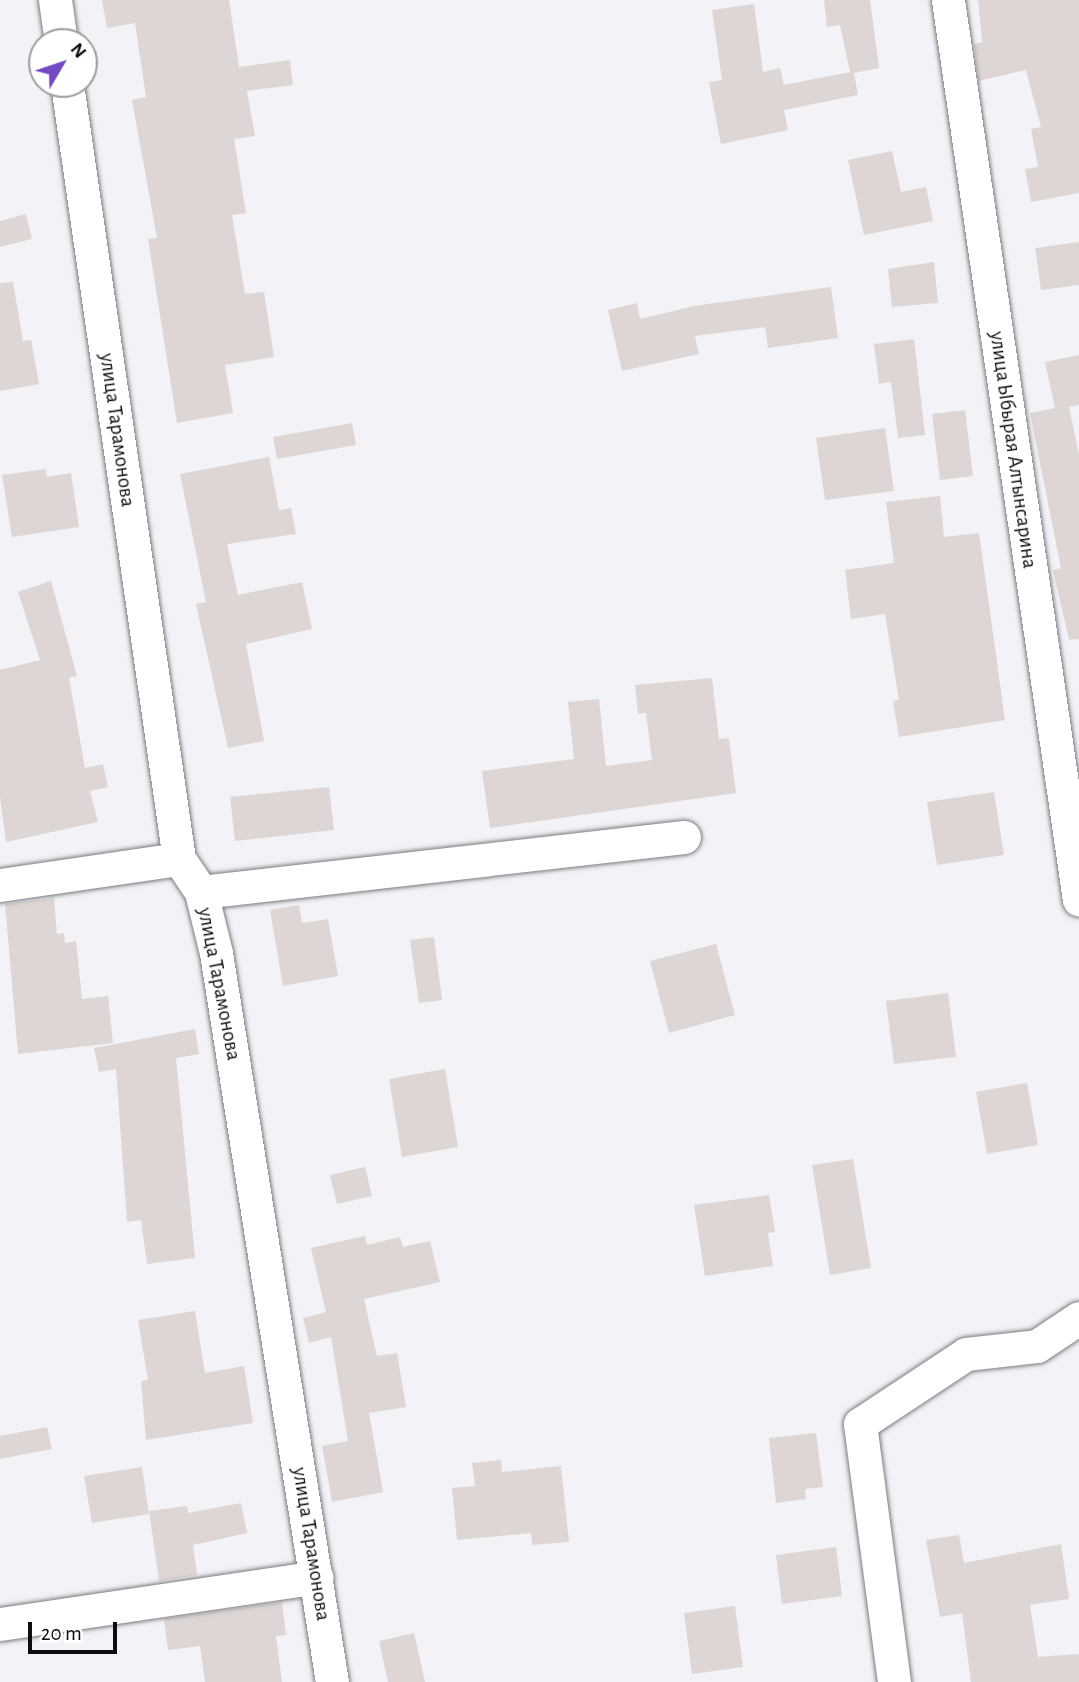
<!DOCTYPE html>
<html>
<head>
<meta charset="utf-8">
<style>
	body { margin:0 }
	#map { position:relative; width:1079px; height:1682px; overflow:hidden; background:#f3f2f7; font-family:"Alegreya Sans",sans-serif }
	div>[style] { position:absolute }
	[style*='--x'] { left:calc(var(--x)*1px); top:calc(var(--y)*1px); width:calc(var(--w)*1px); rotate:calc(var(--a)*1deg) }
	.building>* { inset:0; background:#ddd6d4 }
	.roads { filter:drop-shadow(0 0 2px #7d7c81) drop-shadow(0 0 2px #7d7c81) }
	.street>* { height:33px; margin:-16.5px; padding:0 16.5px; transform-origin:16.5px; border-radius:16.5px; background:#fff }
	span { translate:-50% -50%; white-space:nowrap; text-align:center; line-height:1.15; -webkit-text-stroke:6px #fff; paint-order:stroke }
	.street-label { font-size:21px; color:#0d0d0f }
	.north { position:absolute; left:28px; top:28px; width:70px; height:70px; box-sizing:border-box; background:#fff; border:2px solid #9e9e9f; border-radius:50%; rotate:51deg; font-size:19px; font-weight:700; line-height:28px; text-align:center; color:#0d0d0f }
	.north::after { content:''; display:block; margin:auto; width:24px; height:32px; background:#734ac3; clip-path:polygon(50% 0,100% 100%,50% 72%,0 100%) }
	.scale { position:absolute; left:28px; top:1622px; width:89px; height:32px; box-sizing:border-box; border:4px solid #0d0d0f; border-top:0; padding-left:9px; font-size:21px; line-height:24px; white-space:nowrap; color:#0d0d0f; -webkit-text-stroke:5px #fff; paint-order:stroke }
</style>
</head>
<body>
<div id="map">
	<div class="building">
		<i style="clip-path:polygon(102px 0,229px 0,239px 67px,290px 60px,293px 85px,247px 91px,255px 136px,234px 139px,246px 213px,232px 215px,245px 294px,264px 292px,274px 357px,225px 365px,233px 413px,177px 423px,148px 239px,157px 238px,132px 100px,146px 97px,135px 23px,107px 28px)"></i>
		<i style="clip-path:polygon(824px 0,870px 0,879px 68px,854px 73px,858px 95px,784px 110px,788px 130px,721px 144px,709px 82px,722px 80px,712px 10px,754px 4px,763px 72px,780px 68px,784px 85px,850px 72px,840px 25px,827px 27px)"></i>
		<i style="clip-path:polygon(978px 0,1079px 0,1079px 193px,1031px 202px,1025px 169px,1038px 167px,1031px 129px,1041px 127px,1026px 70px,979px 81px,974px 44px,982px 42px)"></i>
		<i style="clip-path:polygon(892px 151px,901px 192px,926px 187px,933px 221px,864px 235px,848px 160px)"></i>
		<i style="clip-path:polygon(26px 214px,32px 239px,0 247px,0 221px)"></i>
		<i style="clip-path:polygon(1079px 242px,1079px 285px,1041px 290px,1035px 248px)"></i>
		<i style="clip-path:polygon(934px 262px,938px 303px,892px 307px,888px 269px)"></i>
		<i style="clip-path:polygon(13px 282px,23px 341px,31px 340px,39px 384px,0 391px,0 283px)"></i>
		<i style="clip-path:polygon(831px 287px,838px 338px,768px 348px,765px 327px,695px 336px,699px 354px,622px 371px,608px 310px,637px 303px,640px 319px,694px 306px)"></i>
		<i style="clip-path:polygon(914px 339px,925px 435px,898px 438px,891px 382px,879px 384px,874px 344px)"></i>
		<i style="clip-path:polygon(1079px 355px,1079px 405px,1069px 407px,1079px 455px,1079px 639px,1069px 640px,1053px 570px,1061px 568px,1030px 413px,1055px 408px,1045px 362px)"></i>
		<i style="clip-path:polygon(965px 410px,973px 476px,940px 480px,932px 414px)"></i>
		<i style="clip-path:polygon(352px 423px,356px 445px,277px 459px,273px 437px)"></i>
		<i style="clip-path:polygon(885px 428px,894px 491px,825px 500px,816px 438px)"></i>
		<i style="clip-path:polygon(269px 457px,279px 510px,291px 508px,296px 534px,227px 544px,238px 595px,302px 582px,312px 629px,246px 644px,264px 741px,228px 748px,196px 604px,206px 602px,180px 474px)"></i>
		<i style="clip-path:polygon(46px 469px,47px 477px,71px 473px,79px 527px,12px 537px,2px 475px)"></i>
		<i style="clip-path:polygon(940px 496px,944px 537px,979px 533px,1005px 720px,899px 737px,893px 701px,899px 700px,885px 614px,851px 619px,845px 570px,894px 563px,886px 502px)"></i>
		<i style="clip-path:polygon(51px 581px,77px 676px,69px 678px,85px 768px,103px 764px,108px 787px,90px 791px,98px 822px,6px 842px,0 797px,0 670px,40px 660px,18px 592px)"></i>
		<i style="clip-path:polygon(712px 678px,719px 739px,729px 738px,736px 793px,490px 828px,482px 771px,574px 759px,568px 702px,599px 699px,606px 766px,652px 760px,646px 713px,638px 714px,635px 685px)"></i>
		<i style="clip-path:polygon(329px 787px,334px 830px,235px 841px,230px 797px)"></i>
		<i style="clip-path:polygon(994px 792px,1004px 855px,937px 865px,927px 802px)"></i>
		<i style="clip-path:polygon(54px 898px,57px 934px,64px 933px,65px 943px,76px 941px,82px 999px,108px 996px,113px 1043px,18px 1054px,5px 904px)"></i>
		<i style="clip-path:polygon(299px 905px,302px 923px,328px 919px,338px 976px,283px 986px,270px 910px)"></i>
		<i style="clip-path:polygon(434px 937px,442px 1000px,419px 1003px,410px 940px)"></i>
		<i style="clip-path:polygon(716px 944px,735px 1015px,669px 1033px,650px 961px)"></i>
		<i style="clip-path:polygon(948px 993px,956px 1057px,894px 1064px,886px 1001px)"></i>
		<i style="clip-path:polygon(195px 1029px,199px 1054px,176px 1058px,195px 1258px,147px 1264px,141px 1220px,127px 1222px,116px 1069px,99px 1072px,94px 1048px)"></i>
		<i style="clip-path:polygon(445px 1069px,458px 1147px,402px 1157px,389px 1079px)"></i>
		<i style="clip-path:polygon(1027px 1083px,1038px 1145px,987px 1154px,976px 1092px)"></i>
		<i style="clip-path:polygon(853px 1159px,871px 1268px,830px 1275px,812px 1165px)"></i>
		<i style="clip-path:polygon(365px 1167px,372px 1196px,337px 1204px,330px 1175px)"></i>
		<i style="clip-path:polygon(769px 1195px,775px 1232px,768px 1233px,773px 1266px,705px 1276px,694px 1205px)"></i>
		<i style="clip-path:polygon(365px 1236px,367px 1245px,400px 1237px,403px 1247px,430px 1241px,440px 1282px,364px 1299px,377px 1356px,397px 1353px,406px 1407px,369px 1413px,383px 1492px,332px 1502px,322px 1446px,348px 1441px,331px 1337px,309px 1343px,303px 1318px,326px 1312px,311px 1248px)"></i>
		<i style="clip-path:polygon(195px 1311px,205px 1373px,244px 1366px,253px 1423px,146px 1440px,141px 1381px,148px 1380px,138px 1320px)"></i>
		<i style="clip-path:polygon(47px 1427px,52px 1449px,0 1459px,0 1436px)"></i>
		<i style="clip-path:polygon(816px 1433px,823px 1487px,805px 1489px,806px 1499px,776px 1503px,769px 1438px)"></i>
		<i style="clip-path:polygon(501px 1460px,502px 1472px,561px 1466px,569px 1542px,532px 1545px,531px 1533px,457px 1540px,452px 1488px,475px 1486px,472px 1463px)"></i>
		<i style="clip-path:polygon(142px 1467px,149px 1514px,92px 1523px,84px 1476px)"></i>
		<i style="clip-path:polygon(241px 1503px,247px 1533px,193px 1545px,197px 1575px,159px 1581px,149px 1511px,187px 1506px,188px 1513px)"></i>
		<i style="clip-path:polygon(959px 1535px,964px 1563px,1061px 1544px,1069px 1599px,1030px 1605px,1038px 1657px,1079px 1654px,1079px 1682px,971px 1682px,962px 1613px,940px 1617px,926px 1540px)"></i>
		<i style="clip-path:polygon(836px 1547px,842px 1596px,782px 1604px,776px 1555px)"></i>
		<i style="clip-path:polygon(282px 1602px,286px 1635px,276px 1636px,282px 1682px,205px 1682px,200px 1646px,168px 1650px,164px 1619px)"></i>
		<i style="clip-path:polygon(735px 1606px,743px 1667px,692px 1674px,684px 1613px)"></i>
		<i style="clip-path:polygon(414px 1633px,425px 1682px,388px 1682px,379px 1641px)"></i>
	</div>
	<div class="roads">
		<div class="street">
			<i style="--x:55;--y:0;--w:42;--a:81.9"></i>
			<i style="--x:948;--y:0;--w:909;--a:81.72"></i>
			<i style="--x:67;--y:84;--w:783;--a:81.78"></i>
			<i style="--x:179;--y:859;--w:40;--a:56"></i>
			<i style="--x:201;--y:892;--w:63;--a:76.2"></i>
			<i style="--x:216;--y:953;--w:738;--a:80.96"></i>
			<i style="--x:0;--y:885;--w:181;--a:-8.3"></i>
			<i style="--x:201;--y:892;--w:486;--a:-6.5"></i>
			<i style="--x:0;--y:1624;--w:320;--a:-8.4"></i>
			<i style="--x:894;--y:1682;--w:260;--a:-97.5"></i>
			<i style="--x:860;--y:1424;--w:127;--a:-33.4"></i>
			<i style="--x:966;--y:1354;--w:71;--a:-6.4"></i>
			<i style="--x:1037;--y:1346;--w:50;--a:-33.7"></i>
		</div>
	</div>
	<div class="street-label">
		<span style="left:117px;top:430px;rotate:82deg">улица Тарамонова</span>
		<span style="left:1013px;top:450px;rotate:82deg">улица Ыбырая Алтынсарина</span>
		<span style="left:219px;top:984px;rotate:79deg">улица Тарамонова</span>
		<span style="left:311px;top:1544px;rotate:81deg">улица Тарамонова</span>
	</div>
	<div class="north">N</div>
	<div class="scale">20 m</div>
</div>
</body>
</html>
